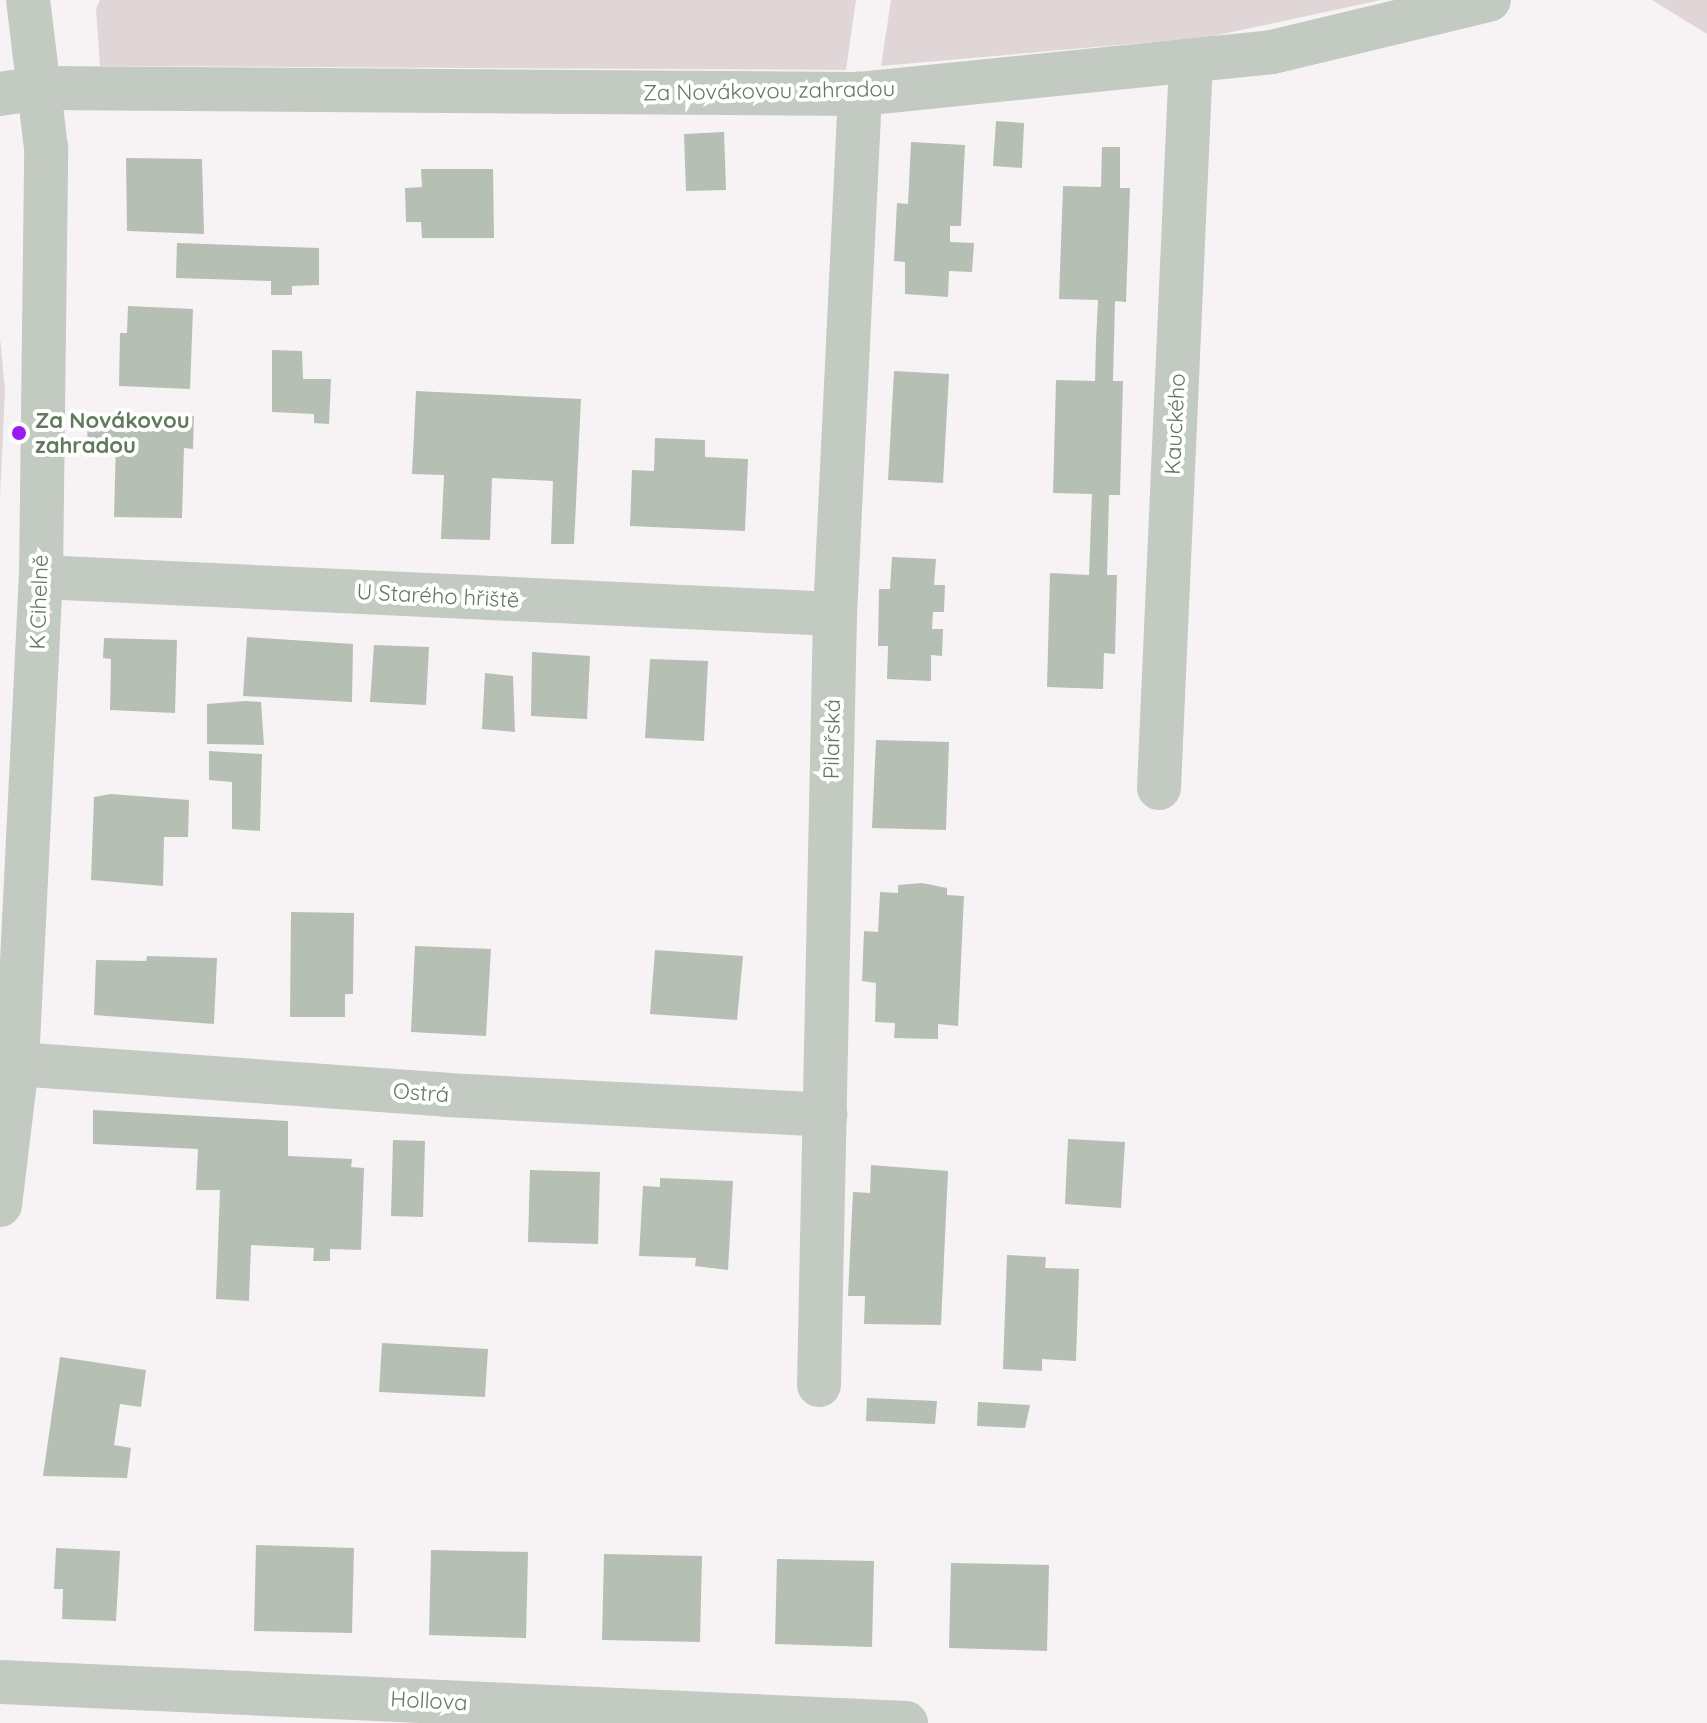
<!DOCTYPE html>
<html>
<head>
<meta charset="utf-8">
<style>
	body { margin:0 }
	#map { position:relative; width:1707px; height:1723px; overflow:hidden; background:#f7f3f5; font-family:Quicksand,sans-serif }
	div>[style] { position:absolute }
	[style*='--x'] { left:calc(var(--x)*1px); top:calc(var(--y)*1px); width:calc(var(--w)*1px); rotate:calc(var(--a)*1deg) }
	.green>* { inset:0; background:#e1d6d7 }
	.building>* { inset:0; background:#b6bfb3 }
	.minor>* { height:44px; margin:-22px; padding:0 22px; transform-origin:22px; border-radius:22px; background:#c3cac1 }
	.dots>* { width:22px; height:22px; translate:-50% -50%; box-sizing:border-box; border:4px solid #fff; border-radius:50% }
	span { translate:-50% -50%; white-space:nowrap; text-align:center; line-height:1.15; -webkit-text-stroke:8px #fff; paint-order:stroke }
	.street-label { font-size:22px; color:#617a5b }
	.poi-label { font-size:22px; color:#617a5b; font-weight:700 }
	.left { translate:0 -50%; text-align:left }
</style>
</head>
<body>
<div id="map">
	<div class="green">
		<i style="clip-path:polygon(100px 0,856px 0,846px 70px,100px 66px,96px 9px)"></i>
		<i style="clip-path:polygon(891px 0,1381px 0,1209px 37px,881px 66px)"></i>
		<i style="clip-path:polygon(1652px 0,1707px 0,1707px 34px)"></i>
		<i style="clip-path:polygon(0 338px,5px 390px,0 498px)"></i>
	</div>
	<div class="building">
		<i style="clip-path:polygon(996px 121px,1024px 123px,1022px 168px,993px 166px)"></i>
		<i style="clip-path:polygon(724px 132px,726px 190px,686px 191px,684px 134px)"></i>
		<i style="clip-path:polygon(911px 142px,965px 145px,961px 226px,950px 226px,950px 242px,974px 243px,972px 272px,949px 271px,948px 297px,905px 294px,905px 262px,894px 261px,897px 203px,908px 204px)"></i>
		<i style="clip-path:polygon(1102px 147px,1120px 147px,1120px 188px,1130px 188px,1126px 302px,1115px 301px,1113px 381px,1123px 381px,1120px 495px,1109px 495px,1107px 575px,1117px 575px,1115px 654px,1104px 653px,1103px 689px,1047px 687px,1050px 573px,1089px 575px,1092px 494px,1053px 493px,1056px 380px,1095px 381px,1096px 341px,1098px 300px,1059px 299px,1063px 186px,1101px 187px)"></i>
		<i style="clip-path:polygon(126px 158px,202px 159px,204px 234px,127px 231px)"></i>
		<i style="clip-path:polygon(421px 169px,493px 169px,494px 238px,422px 238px,421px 222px,406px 222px,405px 188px,422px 187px)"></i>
		<i style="clip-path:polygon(177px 243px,319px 248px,319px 285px,292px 286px,292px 295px,271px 295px,271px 281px,176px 278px)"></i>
		<i style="clip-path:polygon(128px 306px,193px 309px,190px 389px,119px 386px,120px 333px,127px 333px)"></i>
		<i style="clip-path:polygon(272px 350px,302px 351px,303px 379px,331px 379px,329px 424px,314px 423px,314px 414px,272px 412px)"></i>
		<i style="clip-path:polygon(894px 371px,949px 374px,943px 483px,888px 480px)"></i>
		<i style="clip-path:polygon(416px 391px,581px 399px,574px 544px,551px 544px,553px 481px,492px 478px,490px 540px,441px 539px,444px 475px,412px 474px)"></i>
		<i style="clip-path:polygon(88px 414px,194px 416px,193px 449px,184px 448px,182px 518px,114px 517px,116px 443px,87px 448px)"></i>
		<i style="clip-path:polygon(655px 438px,705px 440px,705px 457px,748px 459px,745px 531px,630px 526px,632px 470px,654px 471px)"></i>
		<i style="clip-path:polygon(892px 557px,936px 559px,934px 585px,945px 585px,944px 612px,933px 612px,932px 629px,943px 629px,942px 656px,931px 655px,931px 681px,887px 679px,888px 646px,878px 646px,879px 589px,890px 589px)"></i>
		<i style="clip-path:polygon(247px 637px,353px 644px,352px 702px,243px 696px)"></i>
		<i style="clip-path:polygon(104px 638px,177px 640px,175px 713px,110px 710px,111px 659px,103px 658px)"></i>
		<i style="clip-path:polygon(374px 645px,429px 647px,426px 705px,370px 702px)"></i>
		<i style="clip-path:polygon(532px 652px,590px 656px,587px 719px,531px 716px)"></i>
		<i style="clip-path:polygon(650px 659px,708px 661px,704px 741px,645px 738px)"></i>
		<i style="clip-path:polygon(485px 673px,513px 676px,515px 732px,482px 729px)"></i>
		<i style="clip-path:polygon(245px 701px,261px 702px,264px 745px,207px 744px,207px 704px)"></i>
		<i style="clip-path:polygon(876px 740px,949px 742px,946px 830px,872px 828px)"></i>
		<i style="clip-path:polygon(209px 751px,262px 754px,260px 831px,232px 829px,232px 782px,209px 780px)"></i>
		<i style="clip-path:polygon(111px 794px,189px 800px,188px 837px,164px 837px,163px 886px,91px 880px,94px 797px)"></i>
		<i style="clip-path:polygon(922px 883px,947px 888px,947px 895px,964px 896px,958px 1026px,938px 1024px,938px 1039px,894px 1038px,895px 1023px,875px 1022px,876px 983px,862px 981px,864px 931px,878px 932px,880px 892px,898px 893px,898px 885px)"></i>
		<i style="clip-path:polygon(291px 912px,354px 913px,353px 994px,345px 994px,345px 1017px,290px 1017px)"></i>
		<i style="clip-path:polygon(415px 946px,491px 949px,486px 1036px,411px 1032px)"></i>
		<i style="clip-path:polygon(655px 950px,743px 956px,737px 1020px,650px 1014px)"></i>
		<i style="clip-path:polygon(147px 956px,217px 958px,214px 1024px,94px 1015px,96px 960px,146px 961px)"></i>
		<i style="clip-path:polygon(93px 1110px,288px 1121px,288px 1156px,352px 1159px,351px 1167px,364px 1168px,361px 1250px,330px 1249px,330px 1261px,313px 1261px,314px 1248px,251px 1245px,249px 1301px,216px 1299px,220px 1190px,196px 1190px,198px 1149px,93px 1144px)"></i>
		<i style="clip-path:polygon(1068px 1139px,1125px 1142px,1121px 1208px,1065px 1204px)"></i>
		<i style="clip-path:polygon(393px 1140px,425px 1141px,423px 1217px,391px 1216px)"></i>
		<i style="clip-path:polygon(871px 1165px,948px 1171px,941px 1325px,864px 1324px,865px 1296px,848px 1296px,853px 1192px,870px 1193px)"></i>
		<i style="clip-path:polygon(530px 1170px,600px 1172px,598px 1244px,528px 1242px)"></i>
		<i style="clip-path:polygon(660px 1178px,733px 1181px,728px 1270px,695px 1266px,696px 1258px,639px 1256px,643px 1186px,660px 1187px)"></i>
		<i style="clip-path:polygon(1007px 1255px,1046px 1257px,1045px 1268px,1079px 1269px,1076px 1361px,1042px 1359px,1042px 1371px,1003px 1369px)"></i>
		<i style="clip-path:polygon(382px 1343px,488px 1349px,485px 1397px,379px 1392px)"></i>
		<i style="clip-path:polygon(60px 1357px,146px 1370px,141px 1407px,120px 1404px,114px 1445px,131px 1448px,127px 1478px,43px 1476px)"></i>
		<i style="clip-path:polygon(867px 1398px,937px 1401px,935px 1424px,866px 1421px)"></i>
		<i style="clip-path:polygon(978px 1402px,1030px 1405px,1025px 1428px,977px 1426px)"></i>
		<i style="clip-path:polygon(256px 1545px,354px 1548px,352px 1633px,254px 1631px)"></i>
		<i style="clip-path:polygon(56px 1548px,120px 1551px,116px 1621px,62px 1619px,63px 1589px,54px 1589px)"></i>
		<i style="clip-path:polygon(431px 1550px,528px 1552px,526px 1638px,429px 1635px)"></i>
		<i style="clip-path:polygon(604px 1554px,702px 1556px,700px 1642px,602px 1640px)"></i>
		<i style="clip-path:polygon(777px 1559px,874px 1561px,872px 1647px,775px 1644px)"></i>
		<i style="clip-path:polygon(951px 1563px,1049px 1565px,1047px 1651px,949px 1648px)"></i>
	</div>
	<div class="minor">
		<i style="--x:0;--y:94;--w:41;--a:-8.3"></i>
		<i style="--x:41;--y:88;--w:819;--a:0.42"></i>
		<i style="--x:860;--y:94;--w:414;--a:-5.8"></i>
		<i style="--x:1272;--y:52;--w:223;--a:-13.5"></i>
		<i style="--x:41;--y:577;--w:795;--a:2.67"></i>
		<i style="--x:1159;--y:788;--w:728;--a:-87.48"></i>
		<i style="--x:17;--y:1064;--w:431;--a:4.1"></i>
		<i style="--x:447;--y:1095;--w:379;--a:3"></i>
		<i style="--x:0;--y:1205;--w:142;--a:-83.1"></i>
		<i style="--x:17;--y:1064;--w:488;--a:-87.2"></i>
		<i style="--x:41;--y:577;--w:429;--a:-89.3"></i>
		<i style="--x:46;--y:148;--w:149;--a:-96.9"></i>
		<i style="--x:819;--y:1385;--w:771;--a:-88.81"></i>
		<i style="--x:835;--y:614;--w:521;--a:-87.25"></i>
		<i style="--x:0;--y:1682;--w:907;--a:2.59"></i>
	</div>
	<div class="dots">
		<i style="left:19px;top:433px;background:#9a1af0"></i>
	</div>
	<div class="street-label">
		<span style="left:769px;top:91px;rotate:-1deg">Za Novákovou zahradou</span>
		<span style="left:1175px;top:424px;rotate:-87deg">Kauckého</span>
		<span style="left:438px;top:596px;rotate:3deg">U Starého hřiště</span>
		<span style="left:39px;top:602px;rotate:-88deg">K Cihelně</span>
		<span style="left:832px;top:739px;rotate:-89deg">Pilařská</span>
		<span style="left:421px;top:1093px;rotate:4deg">Ostrá</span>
		<span style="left:429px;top:1701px;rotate:3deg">Hollova</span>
	</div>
	<div class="poi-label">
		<span class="left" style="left:35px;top:433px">Za Novákovou<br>zahradou</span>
	</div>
</div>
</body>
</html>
